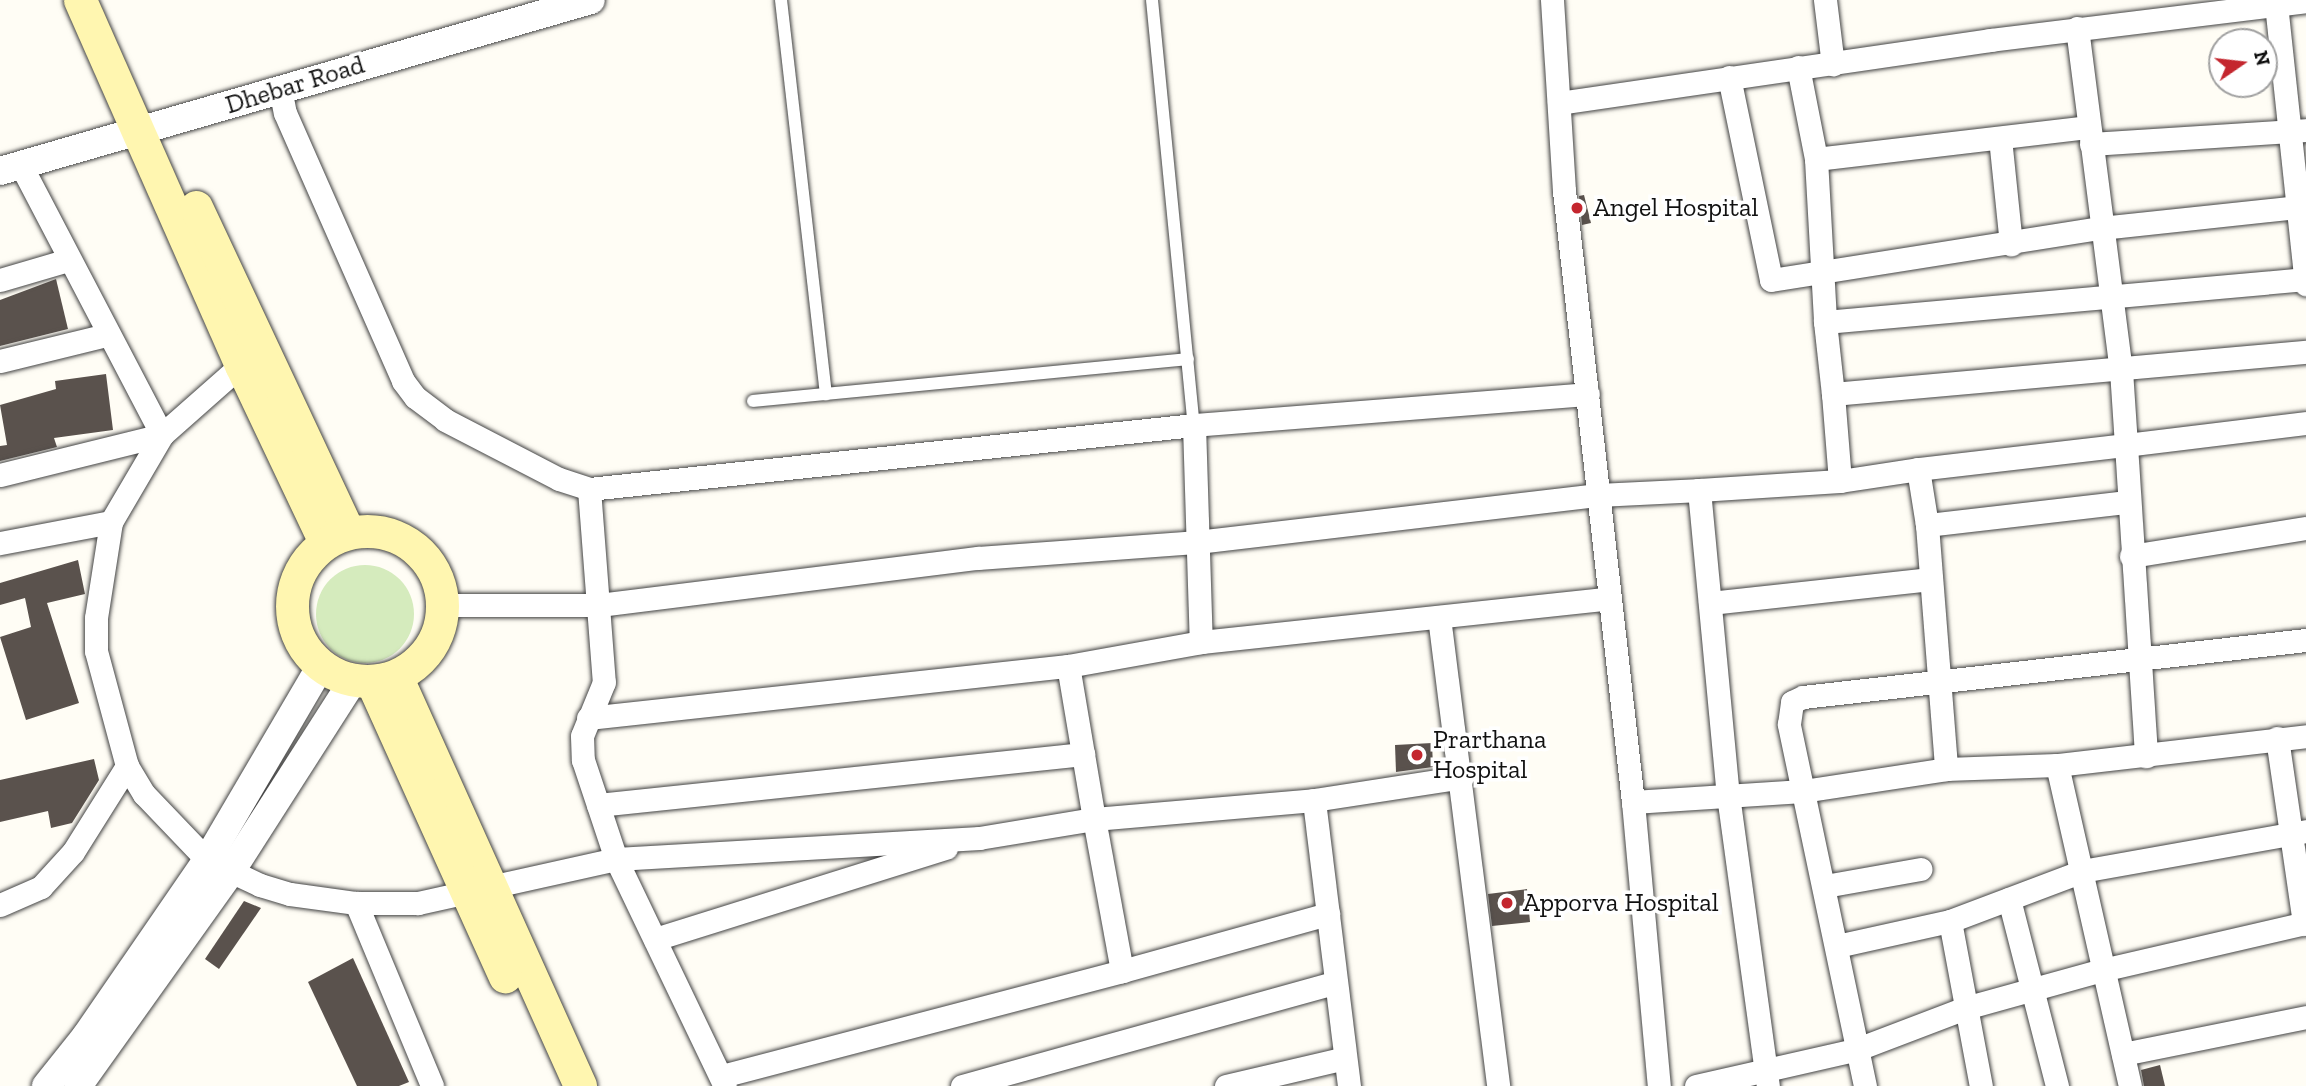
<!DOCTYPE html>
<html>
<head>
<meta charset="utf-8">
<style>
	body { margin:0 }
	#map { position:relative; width:2306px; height:1086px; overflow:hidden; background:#fffdf5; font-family:"Zilla Slab",serif }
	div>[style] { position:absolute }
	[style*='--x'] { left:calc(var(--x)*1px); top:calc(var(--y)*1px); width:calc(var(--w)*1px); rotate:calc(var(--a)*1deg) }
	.green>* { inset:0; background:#d5ebbd }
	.round { border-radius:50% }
	.building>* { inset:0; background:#5a524d }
	.roads { filter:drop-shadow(0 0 2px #444) drop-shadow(0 0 2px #444) }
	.service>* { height:12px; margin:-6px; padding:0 6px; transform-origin:6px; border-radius:6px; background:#fff }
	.minor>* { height:23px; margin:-11.5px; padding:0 11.5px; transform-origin:11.5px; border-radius:11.5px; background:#fff }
	.tertiary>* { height:28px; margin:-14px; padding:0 14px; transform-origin:14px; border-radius:14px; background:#fff }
	.secondary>* { height:33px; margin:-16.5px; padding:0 16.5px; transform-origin:16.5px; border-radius:16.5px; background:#fff6b0 }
	.secondary>.ring { margin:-16.5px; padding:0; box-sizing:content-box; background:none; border:33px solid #fff6b0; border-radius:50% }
	.dots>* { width:19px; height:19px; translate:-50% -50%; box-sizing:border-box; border:4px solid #fff; border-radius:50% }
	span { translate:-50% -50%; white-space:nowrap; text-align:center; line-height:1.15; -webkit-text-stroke:7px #fff; paint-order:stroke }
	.street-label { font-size:26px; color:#111 }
	.poi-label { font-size:26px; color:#111 }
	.left { translate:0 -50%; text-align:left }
	.north { position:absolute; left:2208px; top:28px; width:70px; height:70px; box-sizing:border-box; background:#fff; border:2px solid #a0a0a0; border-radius:50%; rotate:76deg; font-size:19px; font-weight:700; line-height:28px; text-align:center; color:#111 }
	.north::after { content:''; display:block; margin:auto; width:24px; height:32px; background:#c4262e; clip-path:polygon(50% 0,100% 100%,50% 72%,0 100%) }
</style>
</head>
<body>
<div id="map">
	<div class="green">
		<i class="round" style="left:316px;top:565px;width:98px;height:98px"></i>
	</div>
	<div class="building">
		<i style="clip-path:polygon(1584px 195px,1591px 223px,1582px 225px,1579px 196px)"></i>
		<i style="clip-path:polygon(56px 279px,68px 329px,0 346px,0 300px)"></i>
		<i style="clip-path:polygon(106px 374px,113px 430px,54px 438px,57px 447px,0 461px,0 446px,7px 445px,0 405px,56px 389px,55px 381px)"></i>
		<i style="clip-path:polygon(78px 560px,85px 594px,47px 603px,79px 703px,26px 720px,0 637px,31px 627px,25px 598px,0 605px,0 583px)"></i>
		<i style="clip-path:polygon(1432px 743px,1433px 767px,1396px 772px,1395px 745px)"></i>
		<i style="clip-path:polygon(94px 759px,99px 780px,72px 823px,51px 828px,48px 811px,0 822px,0 780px)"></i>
		<i style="clip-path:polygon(1527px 889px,1530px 922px,1492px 926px,1488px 894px)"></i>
		<i style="clip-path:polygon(244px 901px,261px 908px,219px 969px,205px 959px)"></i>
		<i style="clip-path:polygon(353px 958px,409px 1082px,399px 1086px,357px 1086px,308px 982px)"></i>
		<i style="clip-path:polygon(2160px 1065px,2165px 1086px,2144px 1086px,2141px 1070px)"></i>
	</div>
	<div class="roads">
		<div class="service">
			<i style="--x:781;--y:0;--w:397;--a:83.5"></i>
			<i style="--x:1152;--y:0;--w:427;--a:84.4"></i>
			<i style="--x:753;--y:401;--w:437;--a:-5.5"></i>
		</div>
		<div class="minor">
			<i style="--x:1552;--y:0;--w:191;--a:86.4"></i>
			<i style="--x:1564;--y:191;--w:615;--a:83.56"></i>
			<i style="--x:1633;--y:802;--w:285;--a:84.8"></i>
			<i style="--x:1825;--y:0;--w:65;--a:83"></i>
			<i style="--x:2276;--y:4;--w:282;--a:83.9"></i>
			<i style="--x:2077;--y:28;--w:345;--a:82.7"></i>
			<i style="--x:2121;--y:370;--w:75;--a:86.2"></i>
			<i style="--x:2126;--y:445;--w:181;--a:-7"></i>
			<i style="--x:1798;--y:67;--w:94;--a:78.9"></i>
			<i style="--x:1816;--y:159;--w:163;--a:86.8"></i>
			<i style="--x:1825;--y:322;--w:483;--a:-5.1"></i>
			<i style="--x:1729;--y:77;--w:207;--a:78.3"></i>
			<i style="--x:1771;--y:280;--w:334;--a:-9"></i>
			<i style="--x:2101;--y:228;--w:206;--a:-6.1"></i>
			<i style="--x:280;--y:88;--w:25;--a:79"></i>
			<i style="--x:285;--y:113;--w:293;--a:66.2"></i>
			<i style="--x:403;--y:381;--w:20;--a:53"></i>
			<i style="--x:415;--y:397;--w:38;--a:37"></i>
			<i style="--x:445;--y:420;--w:128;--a:27.4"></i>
			<i style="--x:559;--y:479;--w:32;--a:18"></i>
			<i style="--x:589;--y:489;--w:608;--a:-6.04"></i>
			<i style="--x:1194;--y:425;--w:395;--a:-4.5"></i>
			<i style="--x:1559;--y:103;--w:436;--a:-8.3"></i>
			<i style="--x:1990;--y:40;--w:318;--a:-7"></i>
			<i style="--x:2000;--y:138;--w:107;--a:84.1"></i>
			<i style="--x:2091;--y:144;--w:215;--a:-3.7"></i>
			<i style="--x:1816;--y:159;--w:275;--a:-6.7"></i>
			<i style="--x:0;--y:280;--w:71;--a:-16.4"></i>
			<i style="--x:1825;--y:322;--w:72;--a:83.7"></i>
			<i style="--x:1833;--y:394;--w:475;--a:-5.1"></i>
			<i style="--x:0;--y:361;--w:110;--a:-13.7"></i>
			<i style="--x:241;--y:365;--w:106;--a:138.5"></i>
			<i style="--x:162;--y:435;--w:101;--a:120.4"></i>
			<i style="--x:111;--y:522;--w:97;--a:98.9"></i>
			<i style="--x:96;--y:618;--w:33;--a:90"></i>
			<i style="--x:96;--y:651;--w:119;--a:74.9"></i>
			<i style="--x:127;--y:766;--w:33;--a:59"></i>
			<i style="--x:144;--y:794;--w:91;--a:46.3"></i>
			<i style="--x:207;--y:860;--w:59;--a:25.3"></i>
			<i style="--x:260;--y:885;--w:31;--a:17"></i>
			<i style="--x:290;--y:894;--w:67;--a:7.8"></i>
			<i style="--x:356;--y:903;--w:62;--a:0"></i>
			<i style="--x:418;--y:903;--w:203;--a:-12.5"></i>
			<i style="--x:616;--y:859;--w:364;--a:-3.3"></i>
			<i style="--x:979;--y:838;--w:117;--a:-9.4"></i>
			<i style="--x:1094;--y:819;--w:155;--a:-99.6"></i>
			<i style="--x:1833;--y:394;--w:87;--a:85.4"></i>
			<i style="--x:1840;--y:481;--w:79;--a:-8.7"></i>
			<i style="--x:1918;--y:469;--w:57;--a:80.9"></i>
			<i style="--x:1927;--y:525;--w:245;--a:85.5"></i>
			<i style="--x:1194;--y:425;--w:217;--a:88.2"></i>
			<i style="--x:1918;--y:469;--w:209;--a:-6.6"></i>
			<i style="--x:2126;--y:445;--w:312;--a:86.3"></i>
			<i style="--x:0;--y:475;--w:167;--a:-13.9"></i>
			<i style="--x:162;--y:435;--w:305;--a:-117.6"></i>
			<i style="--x:589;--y:489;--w:194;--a:85.6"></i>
			<i style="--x:604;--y:682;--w:58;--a:112.2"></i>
			<i style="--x:582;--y:736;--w:24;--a:88"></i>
			<i style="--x:583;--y:760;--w:104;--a:71.6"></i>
			<i style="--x:616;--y:859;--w:252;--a:64.4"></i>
			<i style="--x:1699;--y:490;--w:141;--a:-3.7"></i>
			<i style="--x:1927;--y:525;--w:201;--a:-6.6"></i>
			<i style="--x:0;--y:543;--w:113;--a:-10.7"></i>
			<i style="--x:2131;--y:556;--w:177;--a:-9.1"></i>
			<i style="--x:1710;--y:603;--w:222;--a:-6.2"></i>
			<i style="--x:442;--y:605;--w:157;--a:0"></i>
			<i style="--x:599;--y:605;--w:383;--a:-7.1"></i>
			<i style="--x:979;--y:558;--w:219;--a:-4.2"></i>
			<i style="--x:1197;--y:542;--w:404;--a:-6.7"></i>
			<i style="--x:1598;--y:495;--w:101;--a:-2.8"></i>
			<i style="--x:1699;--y:490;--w:306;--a:84.6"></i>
			<i style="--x:1728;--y:795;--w:294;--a:82.2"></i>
			<i style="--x:1439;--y:617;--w:473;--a:82.8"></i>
			<i style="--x:588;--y:718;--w:483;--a:-6.2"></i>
			<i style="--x:1068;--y:666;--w:135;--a:-10.2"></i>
			<i style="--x:1201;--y:642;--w:411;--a:-6.1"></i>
			<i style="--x:2277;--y:738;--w:188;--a:81.7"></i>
			<i style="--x:2057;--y:765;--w:329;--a:77.2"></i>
			<i style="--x:1633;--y:802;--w:170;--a:-3.7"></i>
			<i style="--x:1803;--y:791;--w:145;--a:-8.7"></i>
			<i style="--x:1946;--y:769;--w:111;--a:-2.1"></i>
			<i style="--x:2057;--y:765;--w:251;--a:-6.6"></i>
			<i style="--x:598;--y:805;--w:488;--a:-6"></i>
			<i style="--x:1825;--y:886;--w:97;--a:-10.1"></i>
			<i style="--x:2009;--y:899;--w:193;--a:75.6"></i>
			<i style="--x:356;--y:903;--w:198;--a:67.4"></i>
			<i style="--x:0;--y:905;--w:45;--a:-23.7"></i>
			<i style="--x:41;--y:887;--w:47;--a:-47.6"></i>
			<i style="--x:73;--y:852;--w:102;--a:-57.9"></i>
			<i style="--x:1950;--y:921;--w:168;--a:79.4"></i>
			<i style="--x:655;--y:939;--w:305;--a:-17.4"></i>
			<i style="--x:1837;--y:946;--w:116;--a:-12.5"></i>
			<i style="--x:1950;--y:921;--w:141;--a:-20.7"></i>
			<i style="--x:2082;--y:871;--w:228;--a:-10.1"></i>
			<i style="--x:1122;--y:971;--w:214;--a:-15.5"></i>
			<i style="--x:2123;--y:1054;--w:187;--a:-11.4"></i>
			<i style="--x:722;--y:1076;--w:414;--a:-14.7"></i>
			<i style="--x:1122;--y:971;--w:155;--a:-100.4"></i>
			<i style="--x:1094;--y:819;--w:221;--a:-4.9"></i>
			<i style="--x:962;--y:1086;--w:388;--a:-15.5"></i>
			<i style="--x:1226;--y:1086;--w:122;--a:-13.2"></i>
			<i style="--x:1349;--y:1086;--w:288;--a:-97"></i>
			<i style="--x:1314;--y:800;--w:150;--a:-8.8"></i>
			<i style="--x:1696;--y:1086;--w:163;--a:-12.8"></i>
			<i style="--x:1855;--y:1050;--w:118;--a:-20.9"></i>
			<i style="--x:1965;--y:1008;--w:142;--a:-15.5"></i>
			<i style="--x:2102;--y:970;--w:209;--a:-13"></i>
			<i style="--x:1865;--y:1086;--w:370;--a:-101.9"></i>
			<i style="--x:1789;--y:724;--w:22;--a:-82"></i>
			<i style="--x:1792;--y:702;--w:12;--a:-24"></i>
			<i style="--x:1803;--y:697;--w:506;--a:-6.47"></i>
		</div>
		<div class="tertiary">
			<i style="--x:0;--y:171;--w:615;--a:-16.14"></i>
			<i style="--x:46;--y:1086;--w:64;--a:-51.3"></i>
			<i style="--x:86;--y:1036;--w:214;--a:-55.5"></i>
			<i style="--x:207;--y:860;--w:225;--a:-59.6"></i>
			<i style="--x:78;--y:1086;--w:262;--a:-54.5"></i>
			<i style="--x:230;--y:873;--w:228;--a:-57.4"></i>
		</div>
		<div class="secondary">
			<i style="--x:80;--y:0;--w:399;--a:66.2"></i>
			<i style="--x:241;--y:365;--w:196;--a:64.6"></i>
			<i style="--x:196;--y:207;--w:359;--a:64.9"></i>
			<i class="ring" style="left:292px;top:531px;width:117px;height:117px"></i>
			<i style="--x:396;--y:676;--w:449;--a:65.8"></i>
			<i style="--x:372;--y:682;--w:323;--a:65.7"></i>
		</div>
	</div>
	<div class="dots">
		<i style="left:1577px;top:208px;background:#c4262e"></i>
		<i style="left:1417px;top:755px;background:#c4262e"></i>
		<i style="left:1507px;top:903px;background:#c4262e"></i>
	</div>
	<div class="street-label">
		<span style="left:295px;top:85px;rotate:-17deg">Dhebar Road</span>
	</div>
	<div class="poi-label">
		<span class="left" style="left:1593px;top:208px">Angel Hospital</span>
		<span class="left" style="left:1433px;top:755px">Prarthana<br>Hospital</span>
		<span class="left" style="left:1523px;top:903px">Apporva Hospital</span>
	</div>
	<div class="north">N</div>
</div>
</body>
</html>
